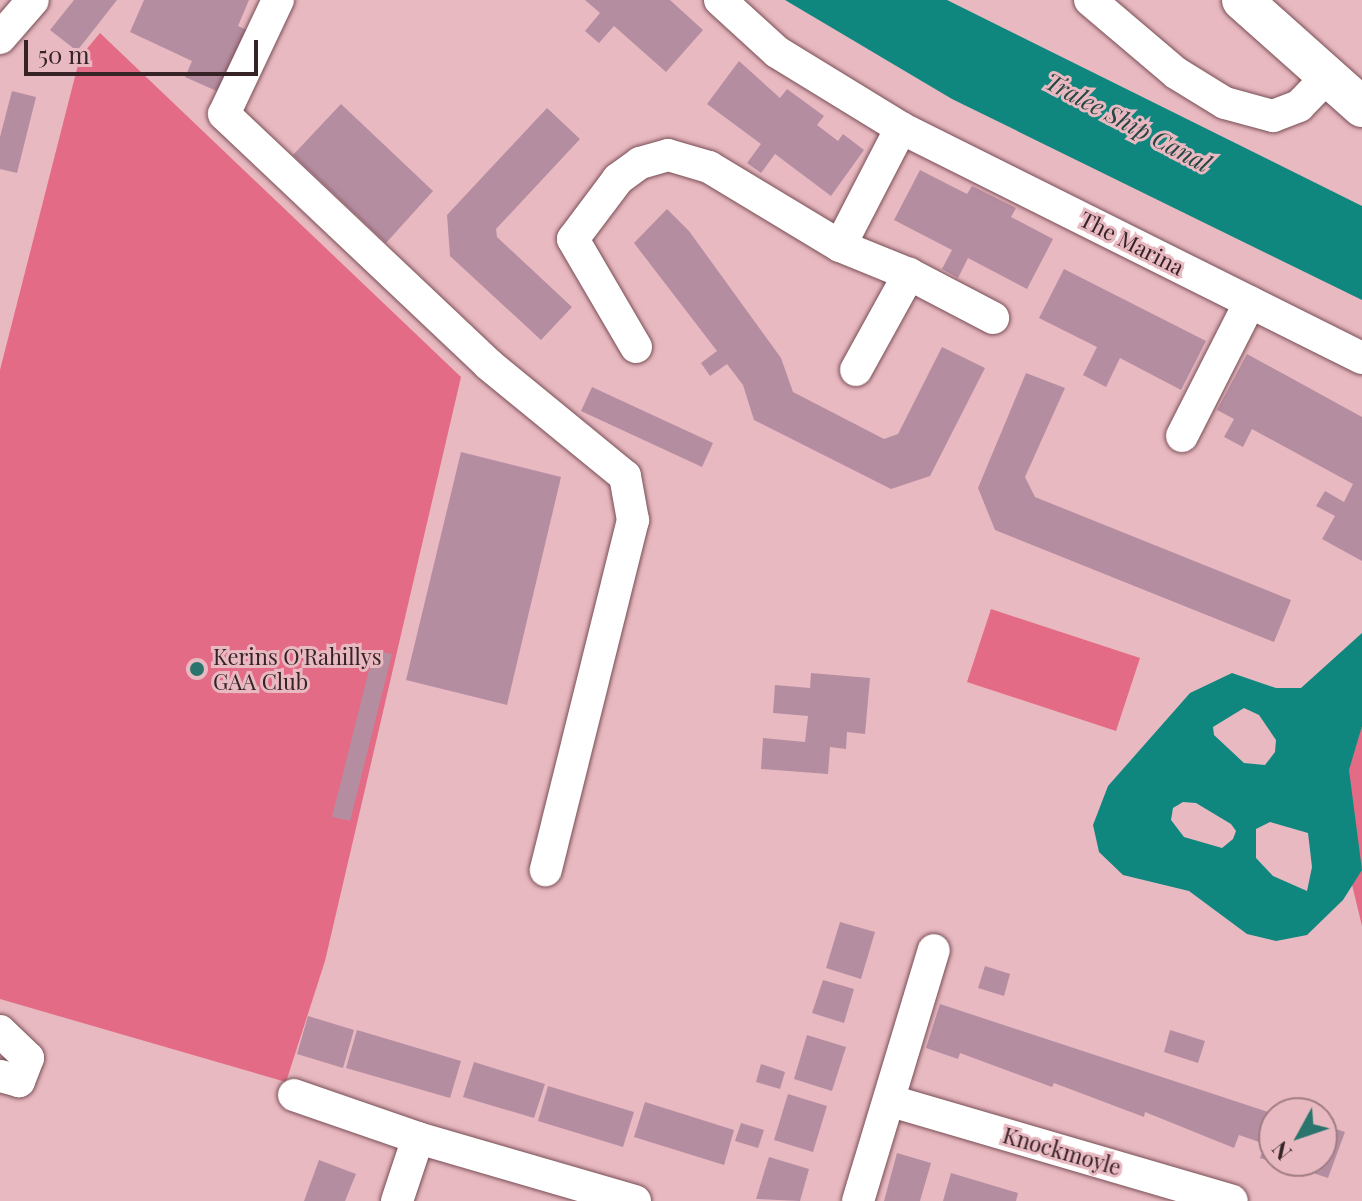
<!DOCTYPE html>
<html>
<head>
<meta charset="utf-8">
<style>
	body { margin:0 }
	#map { position:relative; width:1362px; height:1201px; overflow:hidden; background:#e9b9c1; font-family:"Playfair Display",serif }
	div>[style] { position:absolute }
	[style*='--x'] { left:calc(var(--x)*1px); top:calc(var(--y)*1px); width:calc(var(--w)*1px); rotate:calc(var(--a)*1deg) }
	.green>* { inset:0; background:#e36b86 }
	.water>* { inset:0; background:#0f877f }
	.building>* { inset:0; background:#b58da1 }
	.roads { filter:drop-shadow(0 0 2px #774e55) drop-shadow(0 0 2px #774e55) }
	.minor>* { height:32px; margin:-16px; padding:0 16px; transform-origin:16px; border-radius:16px; background:#fff }
	.major>* { height:40px; margin:-20px; padding:0 20px; transform-origin:20px; border-radius:20px; background:#fff }
	.dots>* { width:22px; height:22px; translate:-50% -50%; box-sizing:border-box; border:4px solid #e9b9c1; border-radius:50% }
	span { translate:-50% -50%; white-space:nowrap; text-align:center; line-height:1.15; -webkit-text-stroke:6px #e9b9c1; paint-order:stroke }
	.street-label { font-size:22px; color:#352326 }
	.poi-label { font-size:22px; color:#352326 }
	.left { translate:0 -50%; text-align:left }
	.water-label { font-size:24px; color:#264643; font-style:italic }
	.north { position:absolute; left:1258px; top:1097px; width:80px; height:80px; box-sizing:border-box; background:#e9b9c1; border:2px solid #a17d83; border-radius:50%; rotate:230deg; font-size:22px; font-weight:700; line-height:32px; text-align:center; color:#352326 }
	.north::after { content:''; display:block; margin:auto; width:28px; height:36px; background:#2b746e; clip-path:polygon(50% 0,100% 100%,50% 72%,0 100%) }
	.scale { position:absolute; left:24px; top:40px; width:234px; height:36px; box-sizing:border-box; border:4px solid #352326; border-top:0; padding-left:10px; font-size:24px; line-height:28px; white-space:nowrap; color:#352326; -webkit-text-stroke:6px #e9b9c1; paint-order:stroke }
</style>
</head>
<body>
<div id="map">
	<div class="green">
		<i style="clip-path:polygon(100px 33px,461px 377px,325px 961px,286px 1082px,0 999px,0 370px,80px 57px)"></i>
		<i style="clip-path:polygon(991px 609px,1140px 658px,1116px 731px,967px 682px)"></i>
		<i style="clip-path:polygon(1362px 659px,1362px 926px,1314px 727px)"></i>
	</div>
	<div class="water">
		<i style="clip-path:polygon(785px 0,947px 0,1362px 206px,1362px 300px,952px 99px)"></i>
		<i style="clip-path:polygon(evenodd,1362px 633px,1362px 726px,1349px 770px,1362px 870px,1343px 900px,1307px 935px,1276px 941px,1247px 934px,1189px 891px,1123px 875px,1099px 852px,1093px 825px,1108px 786px,1190px 693px,1232px 673px,1276px 688px,1301px 688px,1362px 633px,1244px 708px,1259px 715px,1276px 740px,1275px 752px,1265px 765px,1244px 763px,1214px 735px,1213px 727px,1244px 708px,1362px 633px,1183px 802px,1196px 803px,1231px 824px,1236px 831px,1233px 839px,1222px 848px,1184px 837px,1171px 820px,1173px 808px,1183px 802px,1362px 633px,1270px 822px,1308px 833px,1312px 867px,1307px 891px,1273px 876px,1256px 858px,1256px 829px,1270px 822px)"></i>
	</div>
	<div class="building">
		<i style="clip-path:polygon(74px 0,117px 0,77px 51px,50px 30px)"></i>
		<i style="clip-path:polygon(144px 0,249px 0,238px 26px,249px 31px,221px 93px,185px 77px,192px 61px,130px 32px)"></i>
		<i style="clip-path:polygon(585px 0,670px 0,703px 30px,666px 72px,614px 26px,599px 43px,585px 31px,600px 13px)"></i>
		<i style="clip-path:polygon(739px 61px,780px 98px,787px 89px,824px 116px,817px 125px,838px 141px,843px 134px,864px 150px,831px 196px,775px 154px,761px 173px,747px 163px,761px 144px,707px 104px)"></i>
		<i style="clip-path:polygon(12px 91px,36px 97px,17px 173px,0 169px,0 137px)"></i>
		<i style="clip-path:polygon(341px 104px,433px 191px,386px 243px,293px 155px)"></i>
		<i style="clip-path:polygon(547px 108px,580px 139px,496px 229px,497px 237px,572px 307px,541px 340px,450px 256px,447px 215px)"></i>
		<i style="clip-path:polygon(920px 170px,967px 194px,972px 186px,1016px 208px,1011px 217px,1053px 239px,1027px 289px,968px 258px,958px 278px,942px 269px,952px 250px,894px 220px)"></i>
		<i style="clip-path:polygon(667px 209px,689px 231px,781px 358px,793px 392px,884px 439px,898px 434px,942px 347px,985px 368px,930px 476px,891px 489px,754px 420px,743px 385px,727px 364px,710px 376px,701px 363px,717px 351px,634px 243px)"></i>
		<i style="clip-path:polygon(1064px 269px,1206px 341px,1181px 390px,1120px 358px,1106px 387px,1083px 375px,1097px 347px,1039px 318px)"></i>
		<i style="clip-path:polygon(1247px 354px,1362px 417px,1362px 561px,1322px 539px,1335px 516px,1316px 506px,1325px 491px,1344px 502px,1353px 484px,1252px 429px,1243px 447px,1224px 437px,1234px 419px,1217px 410px)"></i>
		<i style="clip-path:polygon(1026px 373px,1065px 388px,1025px 477px,1035px 497px,1291px 600px,1274px 642px,995px 530px,978px 488px)"></i>
		<i style="clip-path:polygon(592px 387px,713px 443px,702px 467px,581px 411px)"></i>
		<i style="clip-path:polygon(461px 452px,561px 477px,507px 705px,406px 680px)"></i>
		<i style="clip-path:polygon(374px 650px,392px 654px,350px 821px,332px 817px)"></i>
		<i style="clip-path:polygon(811px 673px,870px 678px,865px 734px,847px 732px,846px 749px,830px 747px,828px 774px,761px 769px,763px 738px,805px 742px,808px 716px,773px 713px,775px 685px,810px 688px)"></i>
		<i style="clip-path:polygon(840px 922px,875px 932px,861px 979px,826px 968px)"></i>
		<i style="clip-path:polygon(985px 966px,1010px 974px,1004px 996px,978px 988px)"></i>
		<i style="clip-path:polygon(823px 980px,854px 989px,844px 1023px,812px 1013px)"></i>
		<i style="clip-path:polygon(940px 1004px,1274px 1114px,1274px 1161px,1294px 1161px,1291px 1168px,1260px 1158px,1265px 1144px,1239px 1135px,1234px 1148px,1145px 1112px,1144px 1117px,1054px 1083px,1052px 1087px,960px 1053px,958px 1059px,926px 1048px)"></i>
		<i style="clip-path:polygon(308px 1016px,354px 1030px,343px 1068px,297px 1054px)"></i>
		<i style="clip-path:polygon(357px 1030px,461px 1061px,450px 1098px,346px 1068px)"></i>
		<i style="clip-path:polygon(1170px 1030px,1205px 1041px,1198px 1063px,1164px 1052px)"></i>
		<i style="clip-path:polygon(807px 1035px,846px 1047px,832px 1091px,794px 1079px)"></i>
		<i style="clip-path:polygon(474px 1062px,545px 1084px,534px 1118px,463px 1097px)"></i>
		<i style="clip-path:polygon(761px 1064px,785px 1072px,780px 1089px,756px 1082px)"></i>
		<i style="clip-path:polygon(548px 1086px,634px 1112px,623px 1147px,538px 1121px)"></i>
		<i style="clip-path:polygon(788px 1094px,827px 1106px,813px 1152px,774px 1140px)"></i>
		<i style="clip-path:polygon(645px 1102px,734px 1130px,724px 1165px,634px 1137px)"></i>
		<i style="clip-path:polygon(741px 1123px,764px 1130px,758px 1148px,735px 1141px)"></i>
		<i style="clip-path:polygon(1322px 1124px,1345px 1132px,1328px 1178px,1295px 1167px,1298px 1161px,1322px 1161px)"></i>
		<i style="clip-path:polygon(897px 1153px,931px 1163px,920px 1201px,884px 1201px)"></i>
		<i style="clip-path:polygon(769px 1157px,809px 1169px,800px 1201px,756px 1199px)"></i>
		<i style="clip-path:polygon(319px 1160px,356px 1174px,345px 1201px,304px 1201px)"></i>
		<i style="clip-path:polygon(951px 1173px,1018px 1193px,1016px 1201px,943px 1201px)"></i>
	</div>
	<div class="roads">
		<div class="minor">
			<i style="--x:278;--y:0;--w:126;--a:115.3"></i>
			<i style="--x:224;--y:114;--w:364;--a:43.4"></i>
			<i style="--x:488;--y:364;--w:177;--a:39.3"></i>
			<i style="--x:625;--y:476;--w:45;--a:79.7"></i>
			<i style="--x:633;--y:520;--w:361;--a:104"></i>
			<i style="--x:720;--y:0;--w:77;--a:42.4"></i>
			<i style="--x:777;--y:52;--w:145;--a:31.5"></i>
			<i style="--x:901;--y:128;--w:515;--a:26.52"></i>
			<i style="--x:1090;--y:0;--w:113;--a:40.3"></i>
			<i style="--x:1176;--y:73;--w:57;--a:31.5"></i>
			<i style="--x:1225;--y:103;--w:50;--a:15.2"></i>
			<i style="--x:1273;--y:116;--w:28;--a:-21"></i>
			<i style="--x:1299;--y:106;--w:42;--a:-46"></i>
			<i style="--x:0;--y:38;--w:50;--a:-49"></i>
			<i style="--x:840;--y:246;--w:74;--a:22.1"></i>
			<i style="--x:909;--y:274;--w:95;--a:27.6"></i>
			<i style="--x:636;--y:347;--w:125;--a:-120.3"></i>
			<i style="--x:573;--y:239;--w:75;--a:-53.1"></i>
			<i style="--x:618;--y:179;--w:27;--a:-36"></i>
			<i style="--x:640;--y:163;--w:29;--a:-16"></i>
			<i style="--x:668;--y:155;--w:43;--a:16.3"></i>
			<i style="--x:709;--y:167;--w:153;--a:31.1"></i>
			<i style="--x:840;--y:246;--w:133;--a:-62.7"></i>
			<i style="--x:856;--y:370;--w:110;--a:-61.1"></i>
			<i style="--x:1182;--y:436;--w:150;--a:-63.1"></i>
			<i style="--x:0;--y:1031;--w:39;--a:44"></i>
			<i style="--x:28;--y:1058;--w:25;--a:111"></i>
			<i style="--x:19;--y:1081;--w:20;--a:-165"></i>
			<i style="--x:294;--y:1095;--w:131;--a:19.1"></i>
			<i style="--x:418;--y:1138;--w:226;--a:16.2"></i>
			<i style="--x:891;--y:1101;--w:355;--a:16.3"></i>
			<i style="--x:397;--y:1201;--w:66;--a:-71.6"></i>
			<i style="--x:858;--y:1201;--w:262;--a:-73.2"></i>
		</div>
		<div class="major">
			<i style="--x:1242;--y:0;--w:161;--a:41.7"></i>
		</div>
	</div>
	<div class="dots">
		<i style="left:197px;top:669px;background:#2b746e"></i>
	</div>
	<div class="street-label">
		<span style="left:1132px;top:243px;rotate:27deg">The Marina</span>
		<span style="left:1062px;top:1151px;rotate:16deg">Knockmoyle</span>
	</div>
	<div class="poi-label">
		<span class="left" style="left:213px;top:669px">Kerins O'Rahillys<br>GAA Club</span>
	</div>
	<div class="water-label">
		<span style="left:1128px;top:122px;rotate:28deg">Tralee Ship Canal</span>
	</div>
	<div class="north">N</div>
	<div class="scale">50 m</div>
</div>
</body>
</html>
